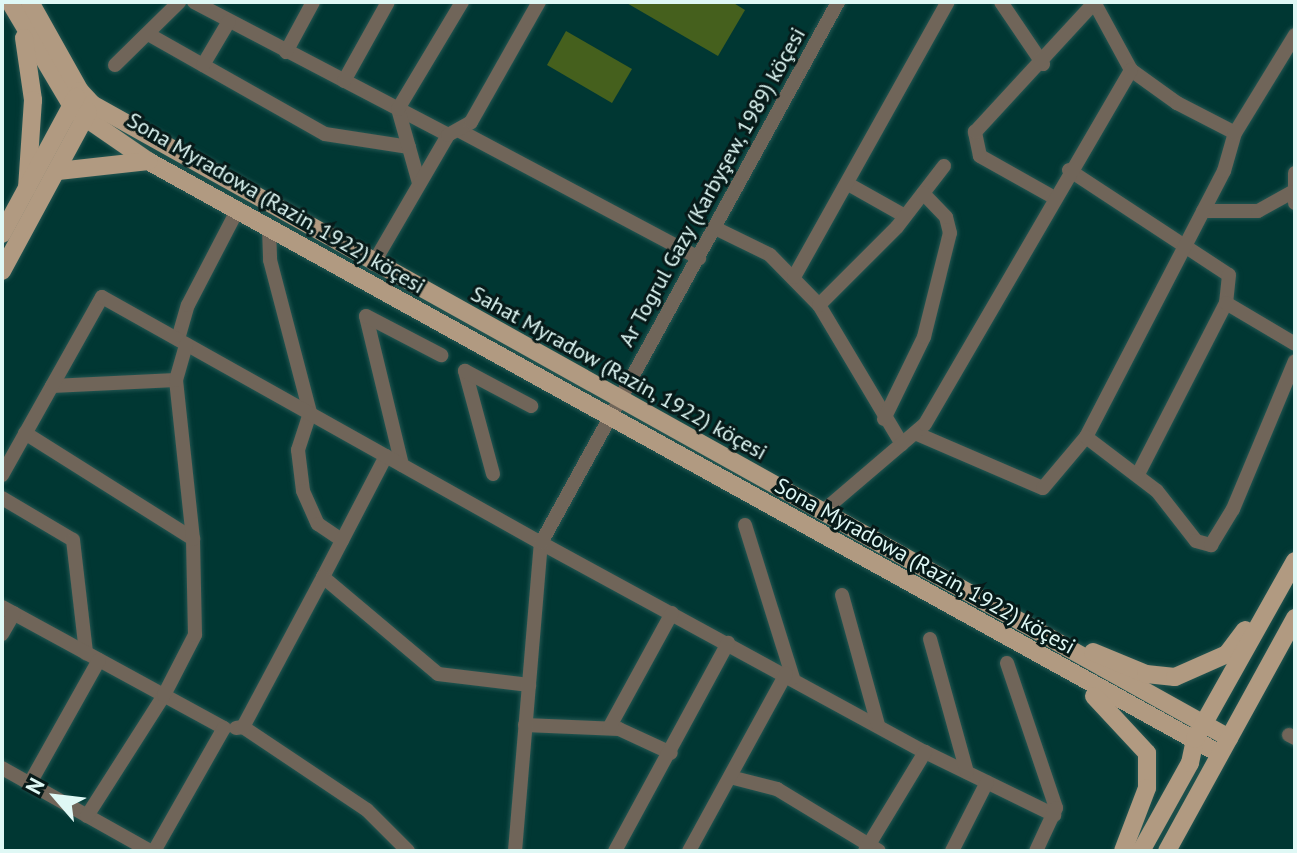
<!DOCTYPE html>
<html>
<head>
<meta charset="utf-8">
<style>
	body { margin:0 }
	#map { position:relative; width:1297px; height:853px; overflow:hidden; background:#003733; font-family:"PT Sans",sans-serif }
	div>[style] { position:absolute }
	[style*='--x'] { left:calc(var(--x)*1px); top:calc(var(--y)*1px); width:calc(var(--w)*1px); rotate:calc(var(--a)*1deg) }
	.green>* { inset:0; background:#45601d }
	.roads { filter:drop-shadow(0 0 2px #245652) drop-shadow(0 0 2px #245652) }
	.minor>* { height:14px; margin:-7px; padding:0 7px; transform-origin:7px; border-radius:7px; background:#706559 }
	.major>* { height:18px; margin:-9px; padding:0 9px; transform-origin:9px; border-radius:9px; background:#b19a81 }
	span { translate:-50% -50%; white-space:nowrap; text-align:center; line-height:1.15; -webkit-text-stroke:6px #071a19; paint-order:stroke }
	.street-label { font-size:22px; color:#dff8f5 }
	.frame { position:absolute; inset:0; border:4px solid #dff8f5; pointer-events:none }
	.north { position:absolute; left:16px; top:757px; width:80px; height:80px; -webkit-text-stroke:6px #071a19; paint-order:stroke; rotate:298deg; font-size:22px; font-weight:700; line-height:32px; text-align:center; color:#dff8f5 }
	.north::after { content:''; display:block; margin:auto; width:28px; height:36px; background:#dff8f5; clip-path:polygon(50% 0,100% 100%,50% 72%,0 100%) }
</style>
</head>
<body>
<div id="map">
	<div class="green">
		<i style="clip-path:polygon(625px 2px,732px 2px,745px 10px,718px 56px)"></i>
		<i style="clip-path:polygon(566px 31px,632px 69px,612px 103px,547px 65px)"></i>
	</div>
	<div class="roads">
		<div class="minor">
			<i style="--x:194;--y:2;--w:287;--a:27.6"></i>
			<i style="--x:1001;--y:2;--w:75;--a:55.9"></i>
			<i style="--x:1094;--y:2;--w:77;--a:61.4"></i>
			<i style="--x:1131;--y:70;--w:57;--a:35.7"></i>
			<i style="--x:1177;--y:103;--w:65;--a:27.3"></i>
			<i style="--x:148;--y:34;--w:203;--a:29.5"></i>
			<i style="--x:325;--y:134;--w:85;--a:8.8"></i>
			<i style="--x:286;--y:52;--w:57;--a:-61.6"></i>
			<i style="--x:115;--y:65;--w:90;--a:-44.5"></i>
			<i style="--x:203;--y:65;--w:51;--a:-59.4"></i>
			<i style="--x:344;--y:81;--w:90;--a:-60.9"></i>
			<i style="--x:460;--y:131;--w:271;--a:28"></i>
			<i style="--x:1069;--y:170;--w:191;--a:33.3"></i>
			<i style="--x:1229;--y:275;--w:28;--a:96"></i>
			<i style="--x:1226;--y:303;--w:192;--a:117.2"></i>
			<i style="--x:1295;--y:173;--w:30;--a:90"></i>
			<i style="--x:419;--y:183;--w:77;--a:-105.8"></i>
			<i style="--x:398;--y:109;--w:125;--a:-59.1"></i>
			<i style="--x:848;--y:184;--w:65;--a:29.3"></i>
			<i style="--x:1053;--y:197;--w:84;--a:-150.7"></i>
			<i style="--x:980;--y:156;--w:25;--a:-102"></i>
			<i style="--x:975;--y:132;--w:176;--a:-47.3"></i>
			<i style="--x:1203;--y:211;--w:55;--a:0"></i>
			<i style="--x:1258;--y:211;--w:39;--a:-29"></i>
			<i style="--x:269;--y:228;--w:32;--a:88"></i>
			<i style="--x:270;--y:260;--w:158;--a:75.3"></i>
			<i style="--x:310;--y:413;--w:39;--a:108"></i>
			<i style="--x:298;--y:450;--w:41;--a:83"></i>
			<i style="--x:303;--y:491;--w:36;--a:66"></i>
			<i style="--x:318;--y:524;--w:29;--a:34"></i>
			<i style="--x:715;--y:228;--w:61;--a:26.1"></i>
			<i style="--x:770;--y:255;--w:70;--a:45.6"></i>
			<i style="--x:819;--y:305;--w:162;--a:59.2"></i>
			<i style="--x:373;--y:264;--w:149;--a:-59.8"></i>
			<i style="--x:448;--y:135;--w:26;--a:-29"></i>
			<i style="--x:471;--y:122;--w:138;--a:-60.5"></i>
			<i style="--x:794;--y:277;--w:315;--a:-60.8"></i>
			<i style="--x:1226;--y:303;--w:80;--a:30.7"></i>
			<i style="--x:819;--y:305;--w:110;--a:-45"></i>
			<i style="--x:897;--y:227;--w:77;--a:-52.4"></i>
			<i style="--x:178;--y:339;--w:35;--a:-74"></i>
			<i style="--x:188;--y:305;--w:106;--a:-62.5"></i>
			<i style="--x:52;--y:386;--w:124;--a:-2.8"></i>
			<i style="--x:884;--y:419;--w:91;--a:-64"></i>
			<i style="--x:924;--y:337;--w:107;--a:-76"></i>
			<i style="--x:950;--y:233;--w:16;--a:-104"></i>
			<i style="--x:946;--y:217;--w:33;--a:-134"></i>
			<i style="--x:25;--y:433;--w:199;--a:32.2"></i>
			<i style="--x:915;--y:433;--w:139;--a:23.3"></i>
			<i style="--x:1043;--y:488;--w:67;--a:-49.9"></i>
			<i style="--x:1086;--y:437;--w:300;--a:-62.6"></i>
			<i style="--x:1224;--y:171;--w:40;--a:-74"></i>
			<i style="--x:1235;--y:133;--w:115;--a:-58.5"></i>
			<i style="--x:1086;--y:437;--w:89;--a:37.3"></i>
			<i style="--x:1157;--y:491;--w:63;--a:52"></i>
			<i style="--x:1196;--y:541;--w:16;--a:15"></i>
			<i style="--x:1211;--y:545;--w:42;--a:-58.6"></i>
			<i style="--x:1233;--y:509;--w:160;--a:-67.3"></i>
			<i style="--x:386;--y:456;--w:136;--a:117.5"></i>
			<i style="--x:323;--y:577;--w:150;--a:40.1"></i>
			<i style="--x:438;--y:674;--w:92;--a:6.9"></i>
			<i style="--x:402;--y:465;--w:153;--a:-103.6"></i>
			<i style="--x:366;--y:316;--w:85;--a:27.5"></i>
			<i style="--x:493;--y:474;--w:107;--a:-105.2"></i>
			<i style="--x:465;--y:371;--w:75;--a:27.9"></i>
			<i style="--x:2;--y:475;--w:204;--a:-60.7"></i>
			<i style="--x:102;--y:297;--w:503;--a:29.26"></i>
			<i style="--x:541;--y:543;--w:437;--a:28.6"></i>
			<i style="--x:925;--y:752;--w:144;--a:26"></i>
			<i style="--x:2;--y:498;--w:82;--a:30.6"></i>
			<i style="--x:73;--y:540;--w:114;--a:83.4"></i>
			<i style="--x:822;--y:512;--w:135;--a:-40.5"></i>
			<i style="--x:925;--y:424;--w:410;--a:-59.8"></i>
			<i style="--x:745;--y:525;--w:160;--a:72.6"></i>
			<i style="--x:842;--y:595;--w:135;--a:74.5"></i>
			<i style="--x:2;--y:607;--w:253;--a:28.6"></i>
			<i style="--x:224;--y:728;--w:142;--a:119.6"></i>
			<i style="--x:2;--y:634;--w:24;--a:-60"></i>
			<i style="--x:930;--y:639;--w:138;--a:74.5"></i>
			<i style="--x:1007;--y:663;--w:153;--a:71.3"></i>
			<i style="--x:1056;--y:808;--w:47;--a:114.9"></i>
			<i style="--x:525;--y:725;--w:94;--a:2.4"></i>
			<i style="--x:619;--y:729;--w:57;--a:24.8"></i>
			<i style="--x:243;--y:727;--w:149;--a:33.8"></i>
			<i style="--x:367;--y:810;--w:58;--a:45"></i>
			<i style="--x:236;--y:728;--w:7;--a:-8"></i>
			<i style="--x:243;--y:727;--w:170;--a:-61.9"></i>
			<i style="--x:609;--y:728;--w:131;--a:-61.3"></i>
			<i style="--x:1289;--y:735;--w:7;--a:27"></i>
			<i style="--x:2;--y:768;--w:170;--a:29.3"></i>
			<i style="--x:730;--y:777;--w:49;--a:14.3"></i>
			<i style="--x:777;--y:789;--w:119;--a:31.3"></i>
			<i style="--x:30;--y:783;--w:141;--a:-60.7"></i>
			<i style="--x:87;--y:816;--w:143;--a:-57.5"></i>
			<i style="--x:164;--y:695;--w:68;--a:-62.7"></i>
			<i style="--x:195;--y:635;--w:96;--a:-91.2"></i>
			<i style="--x:193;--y:539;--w:160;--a:-96.1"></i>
			<i style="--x:176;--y:380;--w:37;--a:-74"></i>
			<i style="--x:515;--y:851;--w:309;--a:-85.2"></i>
			<i style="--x:541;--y:543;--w:617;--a:-61.23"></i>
			<i style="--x:615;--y:851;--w:237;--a:-61.5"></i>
			<i style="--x:689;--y:851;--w:202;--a:-61.3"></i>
			<i style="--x:865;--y:851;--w:116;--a:-58.8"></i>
			<i style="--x:952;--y:851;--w:77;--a:-63.1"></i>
		</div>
		<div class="major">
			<i style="--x:10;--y:2;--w:126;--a:59.3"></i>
			<i style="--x:74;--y:110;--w:90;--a:34.6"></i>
			<i style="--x:148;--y:161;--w:1225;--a:28.95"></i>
			<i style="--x:30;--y:2;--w:102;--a:60.7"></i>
			<i style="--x:80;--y:91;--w:18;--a:47"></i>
			<i style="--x:92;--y:104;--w:1302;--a:29.14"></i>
			<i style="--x:24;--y:38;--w:63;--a:81.7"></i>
			<i style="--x:33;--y:100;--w:88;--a:93.9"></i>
			<i style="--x:58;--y:171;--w:91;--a:-6.3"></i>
			<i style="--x:2;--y:234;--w:156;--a:-61.6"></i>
			<i style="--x:2;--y:271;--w:181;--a:-61.6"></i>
			<i style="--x:1093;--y:652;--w:57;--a:22.5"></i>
			<i style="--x:1146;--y:674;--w:29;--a:6"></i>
			<i style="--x:1175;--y:677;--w:57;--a:-23.9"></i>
			<i style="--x:1227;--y:654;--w:30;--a:-53"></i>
			<i style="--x:1094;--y:696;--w:78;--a:47.1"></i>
			<i style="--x:1147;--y:753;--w:35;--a:90"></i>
			<i style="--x:1147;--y:788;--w:67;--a:110.9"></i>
			<i style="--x:1141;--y:851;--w:101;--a:-60.9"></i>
			<i style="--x:1190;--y:763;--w:25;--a:-78"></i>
			<i style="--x:1195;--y:739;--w:204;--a:-60.7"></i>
			<i style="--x:1167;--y:851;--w:266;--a:-61.2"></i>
		</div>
	</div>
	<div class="street-label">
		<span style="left:712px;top:187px;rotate:-61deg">Ar Togrul Gazy (Karbyşew, 1989) köçesi</span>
		<span style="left:276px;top:203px;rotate:30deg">Sona Myradowa (Razin, 1922) köçesi</span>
		<span style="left:619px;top:373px;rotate:29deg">Sahat Myradow (Razin, 1922) köçesi</span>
		<span style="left:925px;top:566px;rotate:29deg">Sona Myradowa (Razin, 1922) köçesi</span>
	</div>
	<div class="frame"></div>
	<div class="north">N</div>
</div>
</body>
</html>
